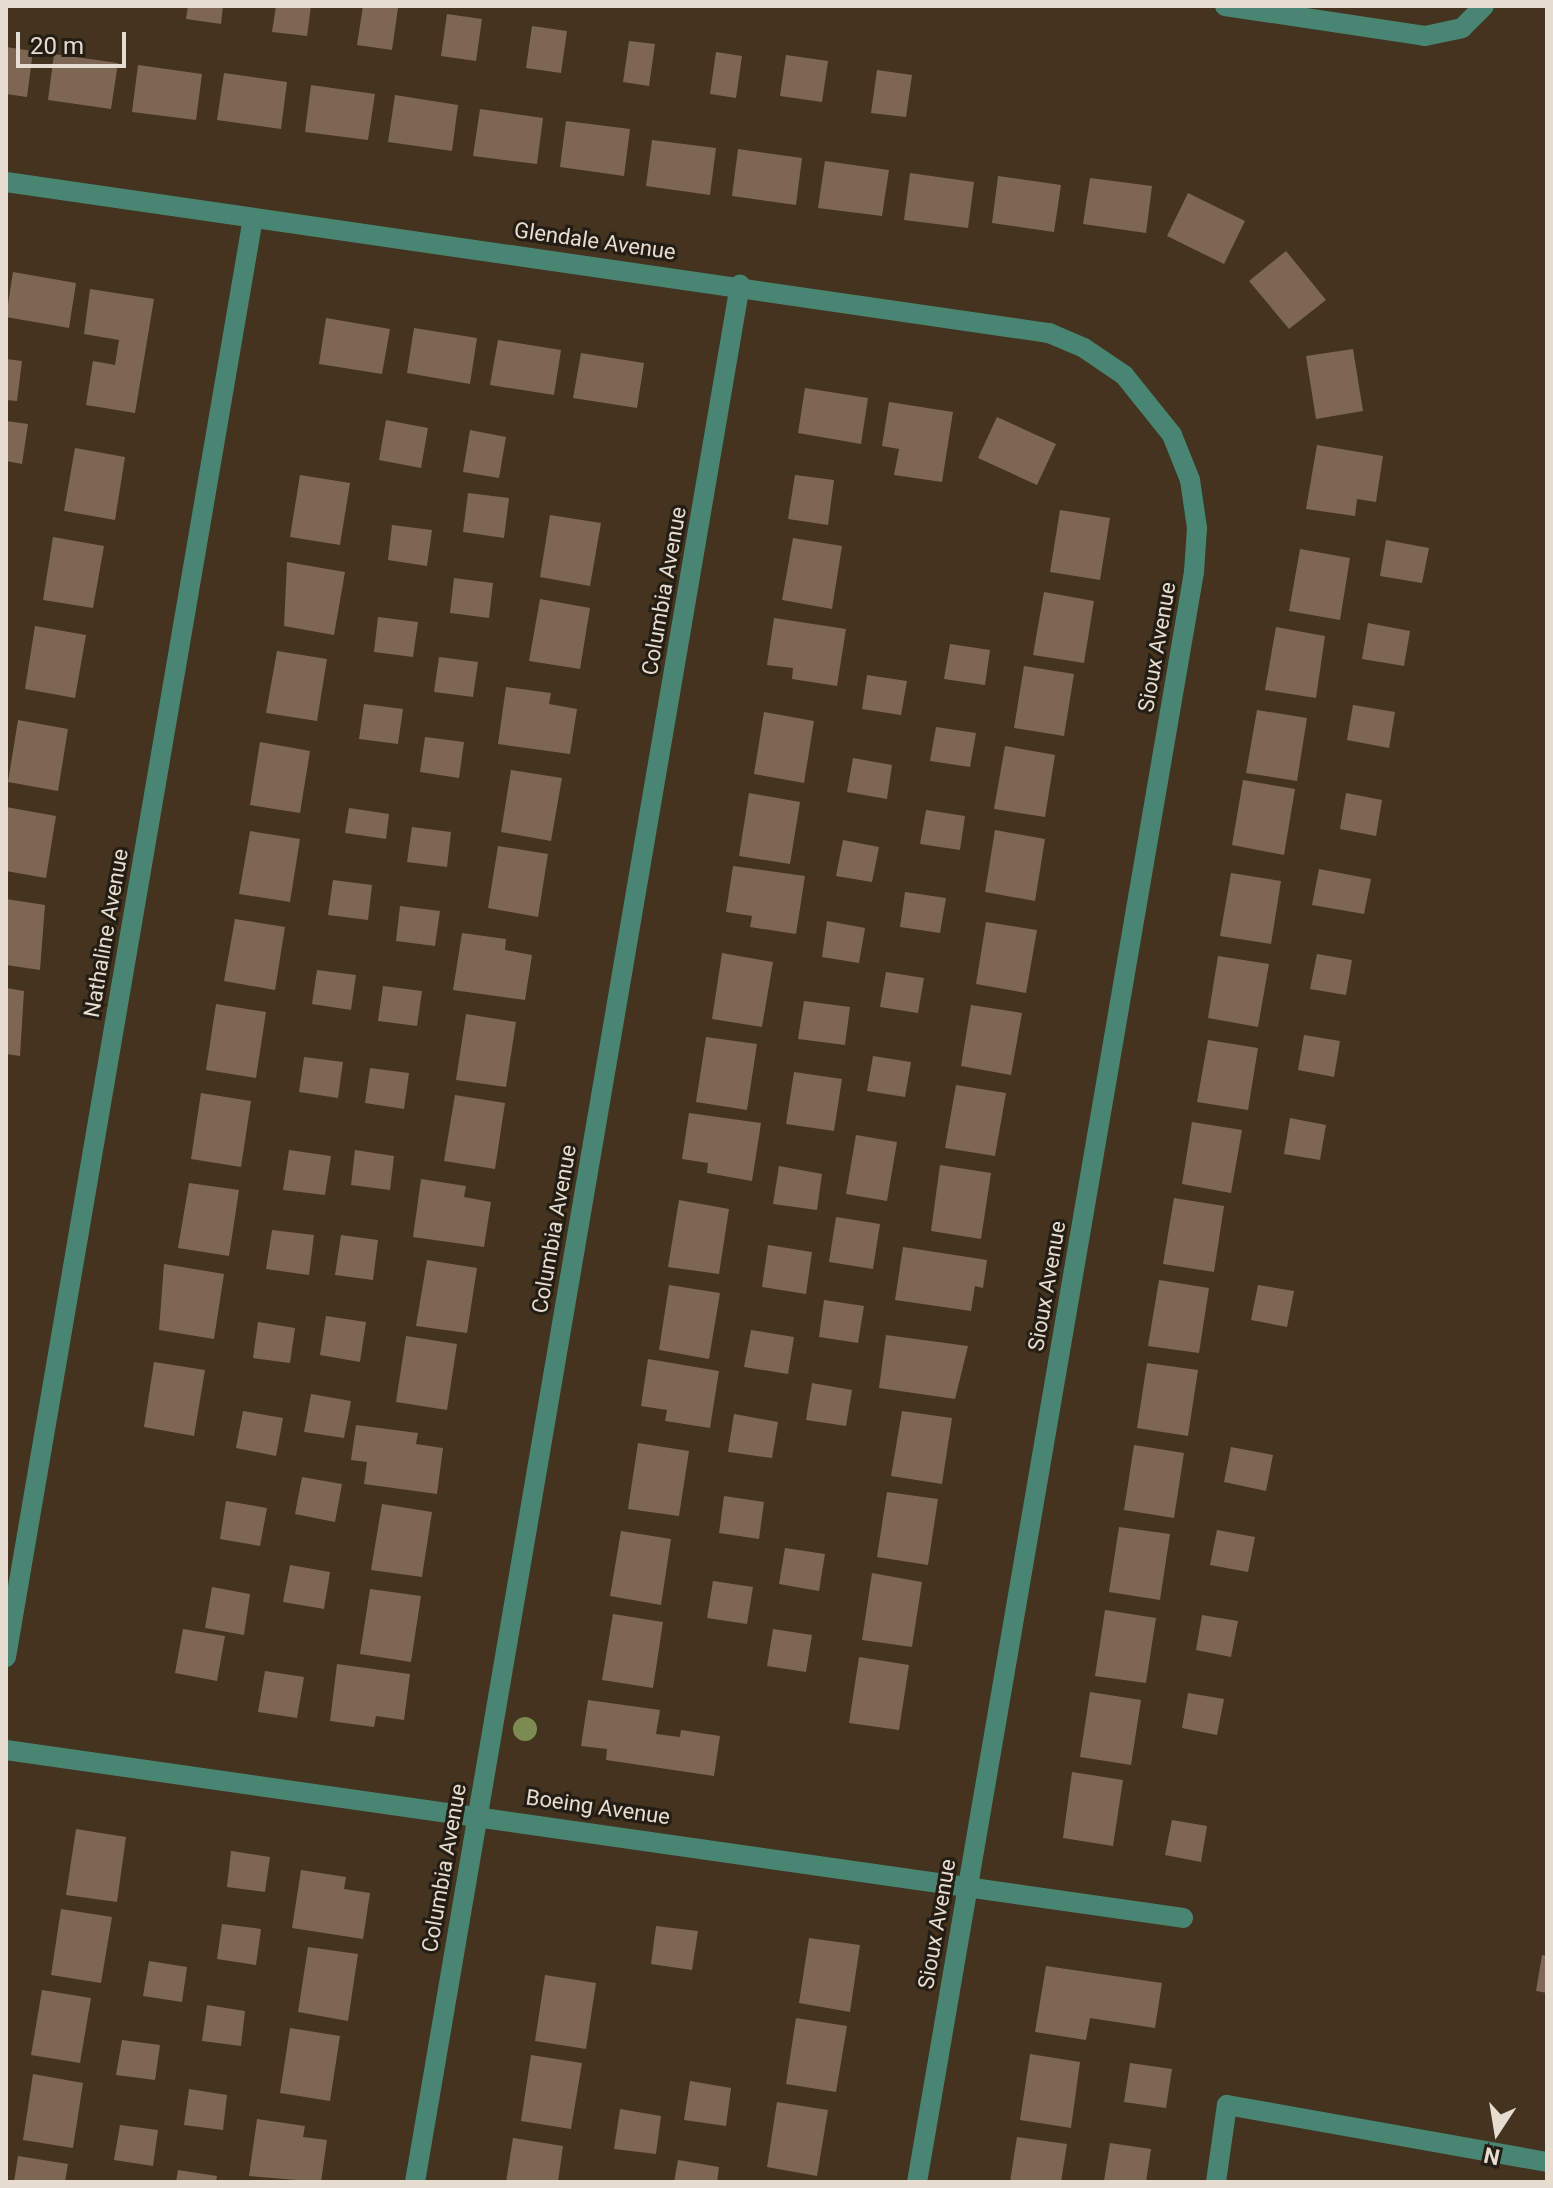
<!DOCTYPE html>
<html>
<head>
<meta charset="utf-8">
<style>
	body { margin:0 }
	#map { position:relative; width:1553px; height:2188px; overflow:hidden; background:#43331f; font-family:Roboto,sans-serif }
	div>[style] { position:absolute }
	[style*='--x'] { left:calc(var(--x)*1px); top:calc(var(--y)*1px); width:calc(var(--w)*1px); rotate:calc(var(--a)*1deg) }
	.building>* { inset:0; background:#7d6754 }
	.minor>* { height:20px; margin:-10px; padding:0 10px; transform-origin:10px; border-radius:10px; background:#498573 }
	.trees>* { width:24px; height:24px; margin:-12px; border-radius:50%; background:#7b8b52 }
	span { translate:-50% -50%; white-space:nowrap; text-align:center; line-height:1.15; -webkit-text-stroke:6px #241d13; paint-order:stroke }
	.street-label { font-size:22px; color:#e6ddd0 }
	.frame { position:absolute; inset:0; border:8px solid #e6ddd0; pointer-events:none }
	.north { position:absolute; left:1457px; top:2092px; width:80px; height:80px; -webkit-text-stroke:6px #241d13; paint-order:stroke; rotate:192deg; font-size:22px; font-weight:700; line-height:32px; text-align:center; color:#e6ddd0 }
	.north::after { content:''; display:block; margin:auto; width:28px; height:36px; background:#e6ddd0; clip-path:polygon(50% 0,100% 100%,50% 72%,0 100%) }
	.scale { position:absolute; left:16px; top:32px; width:110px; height:36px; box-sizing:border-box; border:4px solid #e6ddd0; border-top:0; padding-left:10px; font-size:24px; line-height:28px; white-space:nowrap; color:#e6ddd0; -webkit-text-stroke:6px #241d13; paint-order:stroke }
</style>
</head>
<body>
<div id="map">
	<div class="building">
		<i style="clip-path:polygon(188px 6px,223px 6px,221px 24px,186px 19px)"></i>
		<i style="clip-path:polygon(276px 6px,311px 6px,307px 36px,272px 32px)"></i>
		<i style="clip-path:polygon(363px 6px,398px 8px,392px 50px,357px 45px)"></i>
		<i style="clip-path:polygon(447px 14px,482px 19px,476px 61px,441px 56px)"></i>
		<i style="clip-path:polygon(532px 26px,567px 31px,561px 73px,526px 68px)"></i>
		<i style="clip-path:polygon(629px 41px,655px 44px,649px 86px,623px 82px)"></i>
		<i style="clip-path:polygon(6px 47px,33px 51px,27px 97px,6px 94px)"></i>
		<i style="clip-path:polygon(716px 52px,742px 56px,736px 98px,710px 94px)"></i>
		<i style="clip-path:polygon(54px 54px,118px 63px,111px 109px,48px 100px)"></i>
		<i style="clip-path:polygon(786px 55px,828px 61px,822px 102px,780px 96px)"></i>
		<i style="clip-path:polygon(138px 65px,202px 74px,196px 120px,132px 112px)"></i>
		<i style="clip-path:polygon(877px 70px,912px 75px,906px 117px,871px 113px)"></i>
		<i style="clip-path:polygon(224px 73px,287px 82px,281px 129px,217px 120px)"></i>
		<i style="clip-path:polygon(311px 85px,375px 94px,368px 140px,305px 132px)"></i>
		<i style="clip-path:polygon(395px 95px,458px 105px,452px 151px,388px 142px)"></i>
		<i style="clip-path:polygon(480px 109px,543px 118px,537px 164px,473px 156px)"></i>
		<i style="clip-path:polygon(566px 121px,630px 129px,624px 176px,560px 167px)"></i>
		<i style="clip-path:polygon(652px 140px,716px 148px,710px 195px,646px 186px)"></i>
		<i style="clip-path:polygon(738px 149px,802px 158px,796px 205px,732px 196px)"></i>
		<i style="clip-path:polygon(825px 161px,889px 170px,882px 216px,818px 208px)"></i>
		<i style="clip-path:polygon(910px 173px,974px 182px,968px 228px,904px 220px)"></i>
		<i style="clip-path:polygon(998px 176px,1061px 185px,1054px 232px,992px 223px)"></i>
		<i style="clip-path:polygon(1090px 178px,1152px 186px,1146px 233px,1083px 224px)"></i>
		<i style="clip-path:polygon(1188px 193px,1245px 221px,1224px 264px,1167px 236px)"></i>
		<i style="clip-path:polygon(1286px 251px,1326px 300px,1289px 329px,1249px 281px)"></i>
		<i style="clip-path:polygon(13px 272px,76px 283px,69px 328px,6px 317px)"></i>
		<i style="clip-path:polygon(90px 289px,154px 299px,135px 413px,86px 405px,93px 361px,115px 365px,119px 340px,84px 334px)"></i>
		<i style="clip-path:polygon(326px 318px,390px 329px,382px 374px,319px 364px)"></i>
		<i style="clip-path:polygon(414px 328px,477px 338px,470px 384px,407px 373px)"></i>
		<i style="clip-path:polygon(498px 340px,561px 350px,554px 395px,490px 385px)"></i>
		<i style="clip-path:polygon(1353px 349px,1363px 411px,1316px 419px,1306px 356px)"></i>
		<i style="clip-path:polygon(581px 353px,644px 363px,637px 408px,573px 398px)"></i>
		<i style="clip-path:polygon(6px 359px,22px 361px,17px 401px,6px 400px)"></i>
		<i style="clip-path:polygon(805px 388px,868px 398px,861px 444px,798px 433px)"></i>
		<i style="clip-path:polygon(889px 402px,953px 412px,942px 482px,894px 475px,899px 449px,882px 446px)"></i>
		<i style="clip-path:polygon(997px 417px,1056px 444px,1037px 485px,978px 458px)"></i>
		<i style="clip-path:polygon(386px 420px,428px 428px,421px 468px,379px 460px)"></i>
		<i style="clip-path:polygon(6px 421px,28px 424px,22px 464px,6px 461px)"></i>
		<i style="clip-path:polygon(470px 430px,506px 437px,499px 478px,463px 472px)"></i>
		<i style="clip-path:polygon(1317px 445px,1383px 456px,1376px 502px,1357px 499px,1355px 516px,1306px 509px)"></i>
		<i style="clip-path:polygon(75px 448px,125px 457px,115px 520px,64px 511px)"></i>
		<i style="clip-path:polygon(300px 475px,350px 483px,340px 545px,290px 537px)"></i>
		<i style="clip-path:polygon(795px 475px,834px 480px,828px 525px,788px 519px)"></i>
		<i style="clip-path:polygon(468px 493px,509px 498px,504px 538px,463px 532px)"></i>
		<i style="clip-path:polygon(1060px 510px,1110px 518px,1100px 580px,1050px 572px)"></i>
		<i style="clip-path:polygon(550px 515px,601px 523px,590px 586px,540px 577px)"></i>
		<i style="clip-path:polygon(392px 525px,432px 530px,427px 566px,388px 560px)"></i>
		<i style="clip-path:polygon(53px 537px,104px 546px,93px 608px,43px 600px)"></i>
		<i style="clip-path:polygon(793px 538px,842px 546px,832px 609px,782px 600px)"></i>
		<i style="clip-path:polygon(1386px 540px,1429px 548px,1422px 583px,1380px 576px)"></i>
		<i style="clip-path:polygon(1300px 549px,1350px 558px,1340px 620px,1289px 611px)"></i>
		<i style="clip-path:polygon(287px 562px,345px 572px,334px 635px,284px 626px)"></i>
		<i style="clip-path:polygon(454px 578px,493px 583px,489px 618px,450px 613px)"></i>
		<i style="clip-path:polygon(1044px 592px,1094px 601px,1084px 663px,1033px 655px)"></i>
		<i style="clip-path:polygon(540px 599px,590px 608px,580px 669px,529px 661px)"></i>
		<i style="clip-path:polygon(378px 617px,418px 622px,413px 657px,374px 652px)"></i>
		<i style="clip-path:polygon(774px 618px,846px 629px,837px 686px,792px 679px,793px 668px,767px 665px)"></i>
		<i style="clip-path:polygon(1368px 623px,1410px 631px,1404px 666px,1362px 659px)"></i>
		<i style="clip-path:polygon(35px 626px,86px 635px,75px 698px,25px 689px)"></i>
		<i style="clip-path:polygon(1276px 627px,1325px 636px,1316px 698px,1265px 690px)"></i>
		<i style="clip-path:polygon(950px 644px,990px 650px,985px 685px,944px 679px)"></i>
		<i style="clip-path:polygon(277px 651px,327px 659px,317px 721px,266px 713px)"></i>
		<i style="clip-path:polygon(439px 657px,478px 662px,473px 697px,434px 692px)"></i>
		<i style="clip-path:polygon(1024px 666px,1074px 674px,1064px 736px,1014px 728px)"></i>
		<i style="clip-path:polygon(867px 675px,907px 681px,901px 715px,862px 709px)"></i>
		<i style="clip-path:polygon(506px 687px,551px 693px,549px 704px,577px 709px,570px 754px,498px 744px)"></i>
		<i style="clip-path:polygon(364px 704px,403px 709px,398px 744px,359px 739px)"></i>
		<i style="clip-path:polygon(1353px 705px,1395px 712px,1389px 748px,1347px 740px)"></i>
		<i style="clip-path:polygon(1257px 710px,1307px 718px,1297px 781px,1246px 773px)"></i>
		<i style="clip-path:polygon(764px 712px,814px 721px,804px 783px,754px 774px)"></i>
		<i style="clip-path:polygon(18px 720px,68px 729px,58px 791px,8px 782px)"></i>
		<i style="clip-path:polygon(936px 727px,976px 733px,970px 767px,930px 761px)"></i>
		<i style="clip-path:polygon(425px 737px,464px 742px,459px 778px,420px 772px)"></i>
		<i style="clip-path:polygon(260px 742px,310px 751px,300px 813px,250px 805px)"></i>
		<i style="clip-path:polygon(1005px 746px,1055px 755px,1045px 817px,994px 809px)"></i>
		<i style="clip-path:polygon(853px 758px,892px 765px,887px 799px,847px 792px)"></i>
		<i style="clip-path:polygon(511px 770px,562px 778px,551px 841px,501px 832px)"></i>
		<i style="clip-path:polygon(1243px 780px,1295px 789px,1284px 855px,1232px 845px)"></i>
		<i style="clip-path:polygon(749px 793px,800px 802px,790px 864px,739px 856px)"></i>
		<i style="clip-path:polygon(1346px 793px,1382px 800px,1376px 836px,1340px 829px)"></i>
		<i style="clip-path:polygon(6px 807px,56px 816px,46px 878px,6px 871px)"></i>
		<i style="clip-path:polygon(349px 808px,389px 814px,386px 839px,345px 833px)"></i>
		<i style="clip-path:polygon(926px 810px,965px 816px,960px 850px,920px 844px)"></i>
		<i style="clip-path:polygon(412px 827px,451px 832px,447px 867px,407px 862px)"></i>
		<i style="clip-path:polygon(995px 830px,1045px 839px,1035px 901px,985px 892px)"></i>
		<i style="clip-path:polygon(250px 831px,300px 839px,290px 902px,239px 894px)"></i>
		<i style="clip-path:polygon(843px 840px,879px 847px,872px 882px,836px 876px)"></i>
		<i style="clip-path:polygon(498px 846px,548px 854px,538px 917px,488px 908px)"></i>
		<i style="clip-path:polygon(733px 866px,805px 876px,796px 934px,750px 927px,752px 916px,726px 912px)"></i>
		<i style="clip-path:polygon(1319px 869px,1371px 879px,1364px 914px,1312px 905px)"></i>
		<i style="clip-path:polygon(1231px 873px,1281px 881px,1271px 944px,1220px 936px)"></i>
		<i style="clip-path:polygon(333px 880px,372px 885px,368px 920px,328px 915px)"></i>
		<i style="clip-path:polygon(905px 892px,946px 898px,940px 933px,900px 927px)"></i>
		<i style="clip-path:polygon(6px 899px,45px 905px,40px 970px,6px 965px)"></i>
		<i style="clip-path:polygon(400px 906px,440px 911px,435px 946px,396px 941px)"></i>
		<i style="clip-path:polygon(235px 919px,285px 927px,275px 990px,224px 981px)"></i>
		<i style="clip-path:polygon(827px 921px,865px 928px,859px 963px,822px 957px)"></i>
		<i style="clip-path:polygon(986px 922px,1037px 930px,1026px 993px,976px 984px)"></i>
		<i style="clip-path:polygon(462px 933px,506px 939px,505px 950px,532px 955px,525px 1000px,453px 990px)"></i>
		<i style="clip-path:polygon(722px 953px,773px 962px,762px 1027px,712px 1019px)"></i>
		<i style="clip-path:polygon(1317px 954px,1352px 960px,1346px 995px,1310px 989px)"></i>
		<i style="clip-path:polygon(1218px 956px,1269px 964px,1258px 1027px,1208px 1018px)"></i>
		<i style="clip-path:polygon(317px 970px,356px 975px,351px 1010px,312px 1004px)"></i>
		<i style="clip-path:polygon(886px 972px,924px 978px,918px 1013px,880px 1007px)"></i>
		<i style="clip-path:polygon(383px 986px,422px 991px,417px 1026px,378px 1021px)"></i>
		<i style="clip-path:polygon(6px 988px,24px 991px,20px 1056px,6px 1054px)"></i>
		<i style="clip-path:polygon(804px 1001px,850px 1007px,845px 1045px,798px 1039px)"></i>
		<i style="clip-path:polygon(216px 1004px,266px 1012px,256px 1078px,206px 1070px)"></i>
		<i style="clip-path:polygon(971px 1005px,1022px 1013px,1011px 1075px,961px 1066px)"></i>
		<i style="clip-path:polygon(466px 1014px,516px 1022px,506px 1087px,456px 1080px)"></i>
		<i style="clip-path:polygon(1304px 1035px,1340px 1041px,1334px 1077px,1298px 1070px)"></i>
		<i style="clip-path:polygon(706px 1037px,757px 1044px,747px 1110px,696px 1102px)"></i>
		<i style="clip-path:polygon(1208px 1040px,1258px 1048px,1248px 1110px,1197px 1102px)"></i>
		<i style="clip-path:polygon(873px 1056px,911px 1062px,905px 1097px,867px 1091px)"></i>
		<i style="clip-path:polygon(304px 1057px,343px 1062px,338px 1098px,299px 1092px)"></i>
		<i style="clip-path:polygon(370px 1068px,409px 1073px,404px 1109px,365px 1103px)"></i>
		<i style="clip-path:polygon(794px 1072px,842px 1079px,834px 1131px,786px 1124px)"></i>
		<i style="clip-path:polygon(956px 1085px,1006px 1093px,995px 1156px,945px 1148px)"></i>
		<i style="clip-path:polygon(201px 1093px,251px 1101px,241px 1167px,191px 1159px)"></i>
		<i style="clip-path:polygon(455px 1095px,505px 1103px,495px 1169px,444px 1161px)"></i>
		<i style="clip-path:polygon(689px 1113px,761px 1123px,752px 1181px,707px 1173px,708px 1163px,682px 1159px)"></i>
		<i style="clip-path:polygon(1290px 1118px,1326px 1125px,1320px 1160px,1284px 1154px)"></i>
		<i style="clip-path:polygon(1192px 1122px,1242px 1130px,1231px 1193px,1182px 1184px)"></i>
		<i style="clip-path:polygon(856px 1135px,897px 1142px,887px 1201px,846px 1194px)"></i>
		<i style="clip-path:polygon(289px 1150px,331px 1156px,325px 1195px,283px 1190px)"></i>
		<i style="clip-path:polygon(355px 1150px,394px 1156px,390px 1190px,351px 1185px)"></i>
		<i style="clip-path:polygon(940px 1165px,991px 1173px,981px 1239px,931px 1231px)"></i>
		<i style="clip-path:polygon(779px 1166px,822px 1174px,817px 1210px,773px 1204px)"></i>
		<i style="clip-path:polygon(421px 1179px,466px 1186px,464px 1197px,491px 1202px,484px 1247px,413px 1237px)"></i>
		<i style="clip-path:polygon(189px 1183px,239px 1190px,229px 1256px,178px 1248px)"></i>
		<i style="clip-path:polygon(1174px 1198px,1224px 1206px,1214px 1272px,1163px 1264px)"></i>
		<i style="clip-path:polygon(679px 1200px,729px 1209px,719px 1274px,668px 1267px)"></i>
		<i style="clip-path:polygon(836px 1217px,880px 1224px,873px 1269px,829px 1262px)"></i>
		<i style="clip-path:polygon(272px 1230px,314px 1235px,309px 1275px,266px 1269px)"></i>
		<i style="clip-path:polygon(341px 1235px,378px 1240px,373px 1280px,335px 1275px)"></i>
		<i style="clip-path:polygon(768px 1245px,812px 1252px,806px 1294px,762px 1287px)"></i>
		<i style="clip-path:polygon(903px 1247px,987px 1260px,983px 1288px,975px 1286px,971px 1311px,895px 1300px)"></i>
		<i style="clip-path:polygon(427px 1260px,477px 1268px,467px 1333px,416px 1326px)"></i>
		<i style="clip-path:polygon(164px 1264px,224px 1274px,214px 1339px,159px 1330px)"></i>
		<i style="clip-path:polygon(1159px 1280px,1209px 1288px,1199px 1353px,1148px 1346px)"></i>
		<i style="clip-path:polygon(669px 1285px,720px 1293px,709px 1359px,659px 1350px)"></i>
		<i style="clip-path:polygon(1258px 1285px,1294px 1291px,1287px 1327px,1251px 1320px)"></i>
		<i style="clip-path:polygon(824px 1300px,864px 1306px,858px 1343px,819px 1337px)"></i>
		<i style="clip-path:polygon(326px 1316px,366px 1322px,360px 1362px,320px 1355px)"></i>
		<i style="clip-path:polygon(258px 1322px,295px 1328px,290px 1363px,253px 1358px)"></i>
		<i style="clip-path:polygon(751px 1330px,794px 1337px,788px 1374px,744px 1367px)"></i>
		<i style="clip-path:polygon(886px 1335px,968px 1346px,955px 1399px,879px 1388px)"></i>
		<i style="clip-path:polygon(406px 1336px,457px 1344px,447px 1410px,396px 1402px)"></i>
		<i style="clip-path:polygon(648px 1359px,719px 1371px,710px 1428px,665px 1421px,667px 1410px,641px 1406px)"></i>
		<i style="clip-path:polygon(154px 1362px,205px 1370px,194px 1436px,144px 1427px)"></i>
		<i style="clip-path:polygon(1147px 1363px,1198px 1370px,1188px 1436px,1137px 1428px)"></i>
		<i style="clip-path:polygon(812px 1383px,852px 1390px,846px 1426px,806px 1420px)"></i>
		<i style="clip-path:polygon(311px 1394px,351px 1401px,344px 1438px,304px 1432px)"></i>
		<i style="clip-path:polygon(243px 1411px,283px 1418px,276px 1456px,236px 1448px)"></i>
		<i style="clip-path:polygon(902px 1411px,952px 1418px,942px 1484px,891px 1476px)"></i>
		<i style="clip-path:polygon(734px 1414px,778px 1422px,772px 1458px,728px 1452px)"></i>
		<i style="clip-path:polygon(356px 1425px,418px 1433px,416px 1444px,443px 1448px,437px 1494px,364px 1484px,367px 1462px,351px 1460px)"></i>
		<i style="clip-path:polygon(638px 1443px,689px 1451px,679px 1516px,628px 1509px)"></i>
		<i style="clip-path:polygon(1134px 1445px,1184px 1453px,1174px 1518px,1124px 1510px)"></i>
		<i style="clip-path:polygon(1231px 1447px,1273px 1455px,1266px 1491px,1224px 1482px)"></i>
		<i style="clip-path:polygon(302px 1477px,342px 1484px,335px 1522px,295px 1514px)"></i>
		<i style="clip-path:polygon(887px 1492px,938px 1499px,928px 1565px,877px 1557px)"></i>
		<i style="clip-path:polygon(724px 1496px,764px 1502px,759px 1539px,719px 1533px)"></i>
		<i style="clip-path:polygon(226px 1501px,267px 1508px,260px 1546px,220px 1539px)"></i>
		<i style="clip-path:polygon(382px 1504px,432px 1512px,422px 1577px,371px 1570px)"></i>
		<i style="clip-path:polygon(1119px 1527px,1170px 1534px,1160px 1600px,1109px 1592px)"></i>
		<i style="clip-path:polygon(1217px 1530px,1255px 1537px,1248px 1572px,1210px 1565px)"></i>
		<i style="clip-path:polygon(621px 1531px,671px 1539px,661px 1605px,610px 1596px)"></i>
		<i style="clip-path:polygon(785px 1548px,825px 1554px,819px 1591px,779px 1584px)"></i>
		<i style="clip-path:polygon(290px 1565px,330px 1572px,324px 1609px,283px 1602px)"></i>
		<i style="clip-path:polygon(872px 1573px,922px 1582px,912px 1647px,862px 1640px)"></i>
		<i style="clip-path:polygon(713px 1581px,753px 1587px,747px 1624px,707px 1618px)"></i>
		<i style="clip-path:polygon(212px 1587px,250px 1594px,244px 1635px,205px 1628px)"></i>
		<i style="clip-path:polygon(370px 1589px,421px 1596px,411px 1662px,360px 1654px)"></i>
		<i style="clip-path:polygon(1105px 1610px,1156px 1618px,1146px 1683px,1095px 1676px)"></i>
		<i style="clip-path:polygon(613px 1614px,663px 1622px,653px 1688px,602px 1680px)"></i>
		<i style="clip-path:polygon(1202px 1615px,1238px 1621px,1231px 1657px,1196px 1650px)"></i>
		<i style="clip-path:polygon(183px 1629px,225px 1636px,217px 1681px,175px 1673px)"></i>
		<i style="clip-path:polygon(773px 1629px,812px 1635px,806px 1672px,767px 1666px)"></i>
		<i style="clip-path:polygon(859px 1657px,909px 1665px,899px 1730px,849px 1723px)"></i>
		<i style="clip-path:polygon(337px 1664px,410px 1674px,404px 1720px,376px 1716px,374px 1727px,330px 1721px)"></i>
		<i style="clip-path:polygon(265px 1671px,304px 1677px,297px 1718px,258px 1712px)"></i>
		<i style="clip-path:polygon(1090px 1692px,1141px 1700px,1131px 1765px,1080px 1757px)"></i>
		<i style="clip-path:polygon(1188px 1693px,1224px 1699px,1217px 1735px,1182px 1728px)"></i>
		<i style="clip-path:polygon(588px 1700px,660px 1710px,656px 1734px,680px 1737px,681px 1730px,720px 1736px,714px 1776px,606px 1760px,607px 1749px,581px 1746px)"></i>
		<i style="clip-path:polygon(1072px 1772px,1123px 1780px,1113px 1846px,1063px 1838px)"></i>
		<i style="clip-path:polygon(1172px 1820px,1207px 1826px,1201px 1862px,1165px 1855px)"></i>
		<i style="clip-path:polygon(76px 1829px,126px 1837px,117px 1902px,66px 1895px)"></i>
		<i style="clip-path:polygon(231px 1851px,270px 1857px,265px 1892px,227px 1887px)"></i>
		<i style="clip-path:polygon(301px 1870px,346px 1877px,344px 1889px,370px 1893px,363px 1939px,292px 1928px)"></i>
		<i style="clip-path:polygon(61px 1909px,112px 1917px,101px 1983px,51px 1975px)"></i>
		<i style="clip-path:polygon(222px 1924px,261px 1929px,256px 1965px,217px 1959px)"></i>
		<i style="clip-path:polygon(656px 1926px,698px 1931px,692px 1970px,651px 1964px)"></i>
		<i style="clip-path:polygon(809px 1938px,860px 1945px,850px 2012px,799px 2003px)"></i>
		<i style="clip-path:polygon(308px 1947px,358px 1954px,348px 2021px,298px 2012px)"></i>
		<i style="clip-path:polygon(1542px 1955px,1547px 1956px,1547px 1993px,1536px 1991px)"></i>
		<i style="clip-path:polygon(149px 1961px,187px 1967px,182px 2002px,143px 1996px)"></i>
		<i style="clip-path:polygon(1046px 1966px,1162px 1983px,1155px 2028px,1090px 2018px,1086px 2040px,1035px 2032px)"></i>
		<i style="clip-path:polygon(545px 1975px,596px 1983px,586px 2049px,535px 2041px)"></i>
		<i style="clip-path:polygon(42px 1990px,91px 1998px,80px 2063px,31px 2055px)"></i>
		<i style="clip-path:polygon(207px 2005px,245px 2011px,241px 2046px,202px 2041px)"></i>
		<i style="clip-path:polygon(796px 2018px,847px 2026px,836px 2092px,786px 2084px)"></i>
		<i style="clip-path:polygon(290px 2028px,340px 2036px,330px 2101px,280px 2093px)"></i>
		<i style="clip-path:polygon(122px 2040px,160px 2045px,155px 2080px,116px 2075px)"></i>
		<i style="clip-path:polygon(1030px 2054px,1080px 2062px,1071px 2128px,1020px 2120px)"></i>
		<i style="clip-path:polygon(531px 2055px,582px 2063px,571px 2129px,521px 2121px)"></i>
		<i style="clip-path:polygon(1130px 2063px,1172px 2069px,1166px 2108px,1124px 2102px)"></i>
		<i style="clip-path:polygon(33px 2074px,83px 2083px,73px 2148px,23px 2140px)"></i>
		<i style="clip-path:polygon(690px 2081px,731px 2088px,726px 2126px,684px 2120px)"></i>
		<i style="clip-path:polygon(189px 2089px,227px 2095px,223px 2130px,184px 2125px)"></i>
		<i style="clip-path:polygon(777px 2102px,828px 2110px,817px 2176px,767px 2167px)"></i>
		<i style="clip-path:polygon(620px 2109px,661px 2116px,656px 2154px,614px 2149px)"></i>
		<i style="clip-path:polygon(257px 2119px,305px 2126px,303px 2137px,327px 2140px,321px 2182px,249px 2176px)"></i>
		<i style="clip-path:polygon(120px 2125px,158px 2130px,153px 2166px,114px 2160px)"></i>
		<i style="clip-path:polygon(1017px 2137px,1067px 2144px,1061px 2182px,1010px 2182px)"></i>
		<i style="clip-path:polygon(513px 2138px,563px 2146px,558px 2182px,506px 2182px)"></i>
		<i style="clip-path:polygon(1110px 2143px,1151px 2149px,1146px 2182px,1104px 2181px)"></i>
		<i style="clip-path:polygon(18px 2156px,68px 2164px,65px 2182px,14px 2182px)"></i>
		<i style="clip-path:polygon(678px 2160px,719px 2167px,717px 2182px,674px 2182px)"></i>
		<i style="clip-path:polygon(178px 2170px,217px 2176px,216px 2182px,176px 2182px)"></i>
	</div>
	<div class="minor">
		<i style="--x:1225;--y:6;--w:202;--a:8.5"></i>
		<i style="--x:1425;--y:36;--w:38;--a:-12"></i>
		<i style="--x:1462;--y:28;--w:31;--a:-45"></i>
		<i style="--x:6;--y:182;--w:1054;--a:8.24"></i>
		<i style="--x:1049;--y:333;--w:38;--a:23"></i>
		<i style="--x:1084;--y:348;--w:48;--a:34"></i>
		<i style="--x:1124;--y:375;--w:77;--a:51.3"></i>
		<i style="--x:1172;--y:435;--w:48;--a:68.2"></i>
		<i style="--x:1190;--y:480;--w:49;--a:81.7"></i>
		<i style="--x:1197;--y:528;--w:44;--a:93.9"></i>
		<i style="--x:1194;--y:572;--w:1634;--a:99.76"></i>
		<i style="--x:6;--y:1657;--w:1460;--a:-80.26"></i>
		<i style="--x:6;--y:1750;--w:1189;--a:8.12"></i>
		<i style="--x:415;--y:2182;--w:1925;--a:-80.28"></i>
		<i style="--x:1216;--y:2182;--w:78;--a:-81.9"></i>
		<i style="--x:1227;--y:2105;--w:325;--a:10.1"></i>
	</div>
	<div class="trees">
		<i style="left:525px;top:1729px"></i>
	</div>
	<div class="street-label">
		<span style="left:595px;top:241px;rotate:8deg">Glendale Avenue</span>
		<span style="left:664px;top:591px;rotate:-80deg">Columbia Avenue</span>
		<span style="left:1157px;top:647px;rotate:-80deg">Sioux Avenue</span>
		<span style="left:106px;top:933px;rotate:-80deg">Nathaline Avenue</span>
		<span style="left:554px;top:1229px;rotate:-80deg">Columbia Avenue</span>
		<span style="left:1047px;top:1286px;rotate:-80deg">Sioux Avenue</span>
		<span style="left:598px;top:1807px;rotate:8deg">Boeing Avenue</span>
		<span style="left:444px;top:1868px;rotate:-80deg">Columbia Avenue</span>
		<span style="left:937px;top:1924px;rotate:-80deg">Sioux Avenue</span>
	</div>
	<div class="frame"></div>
	<div class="north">N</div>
	<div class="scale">20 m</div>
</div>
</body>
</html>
